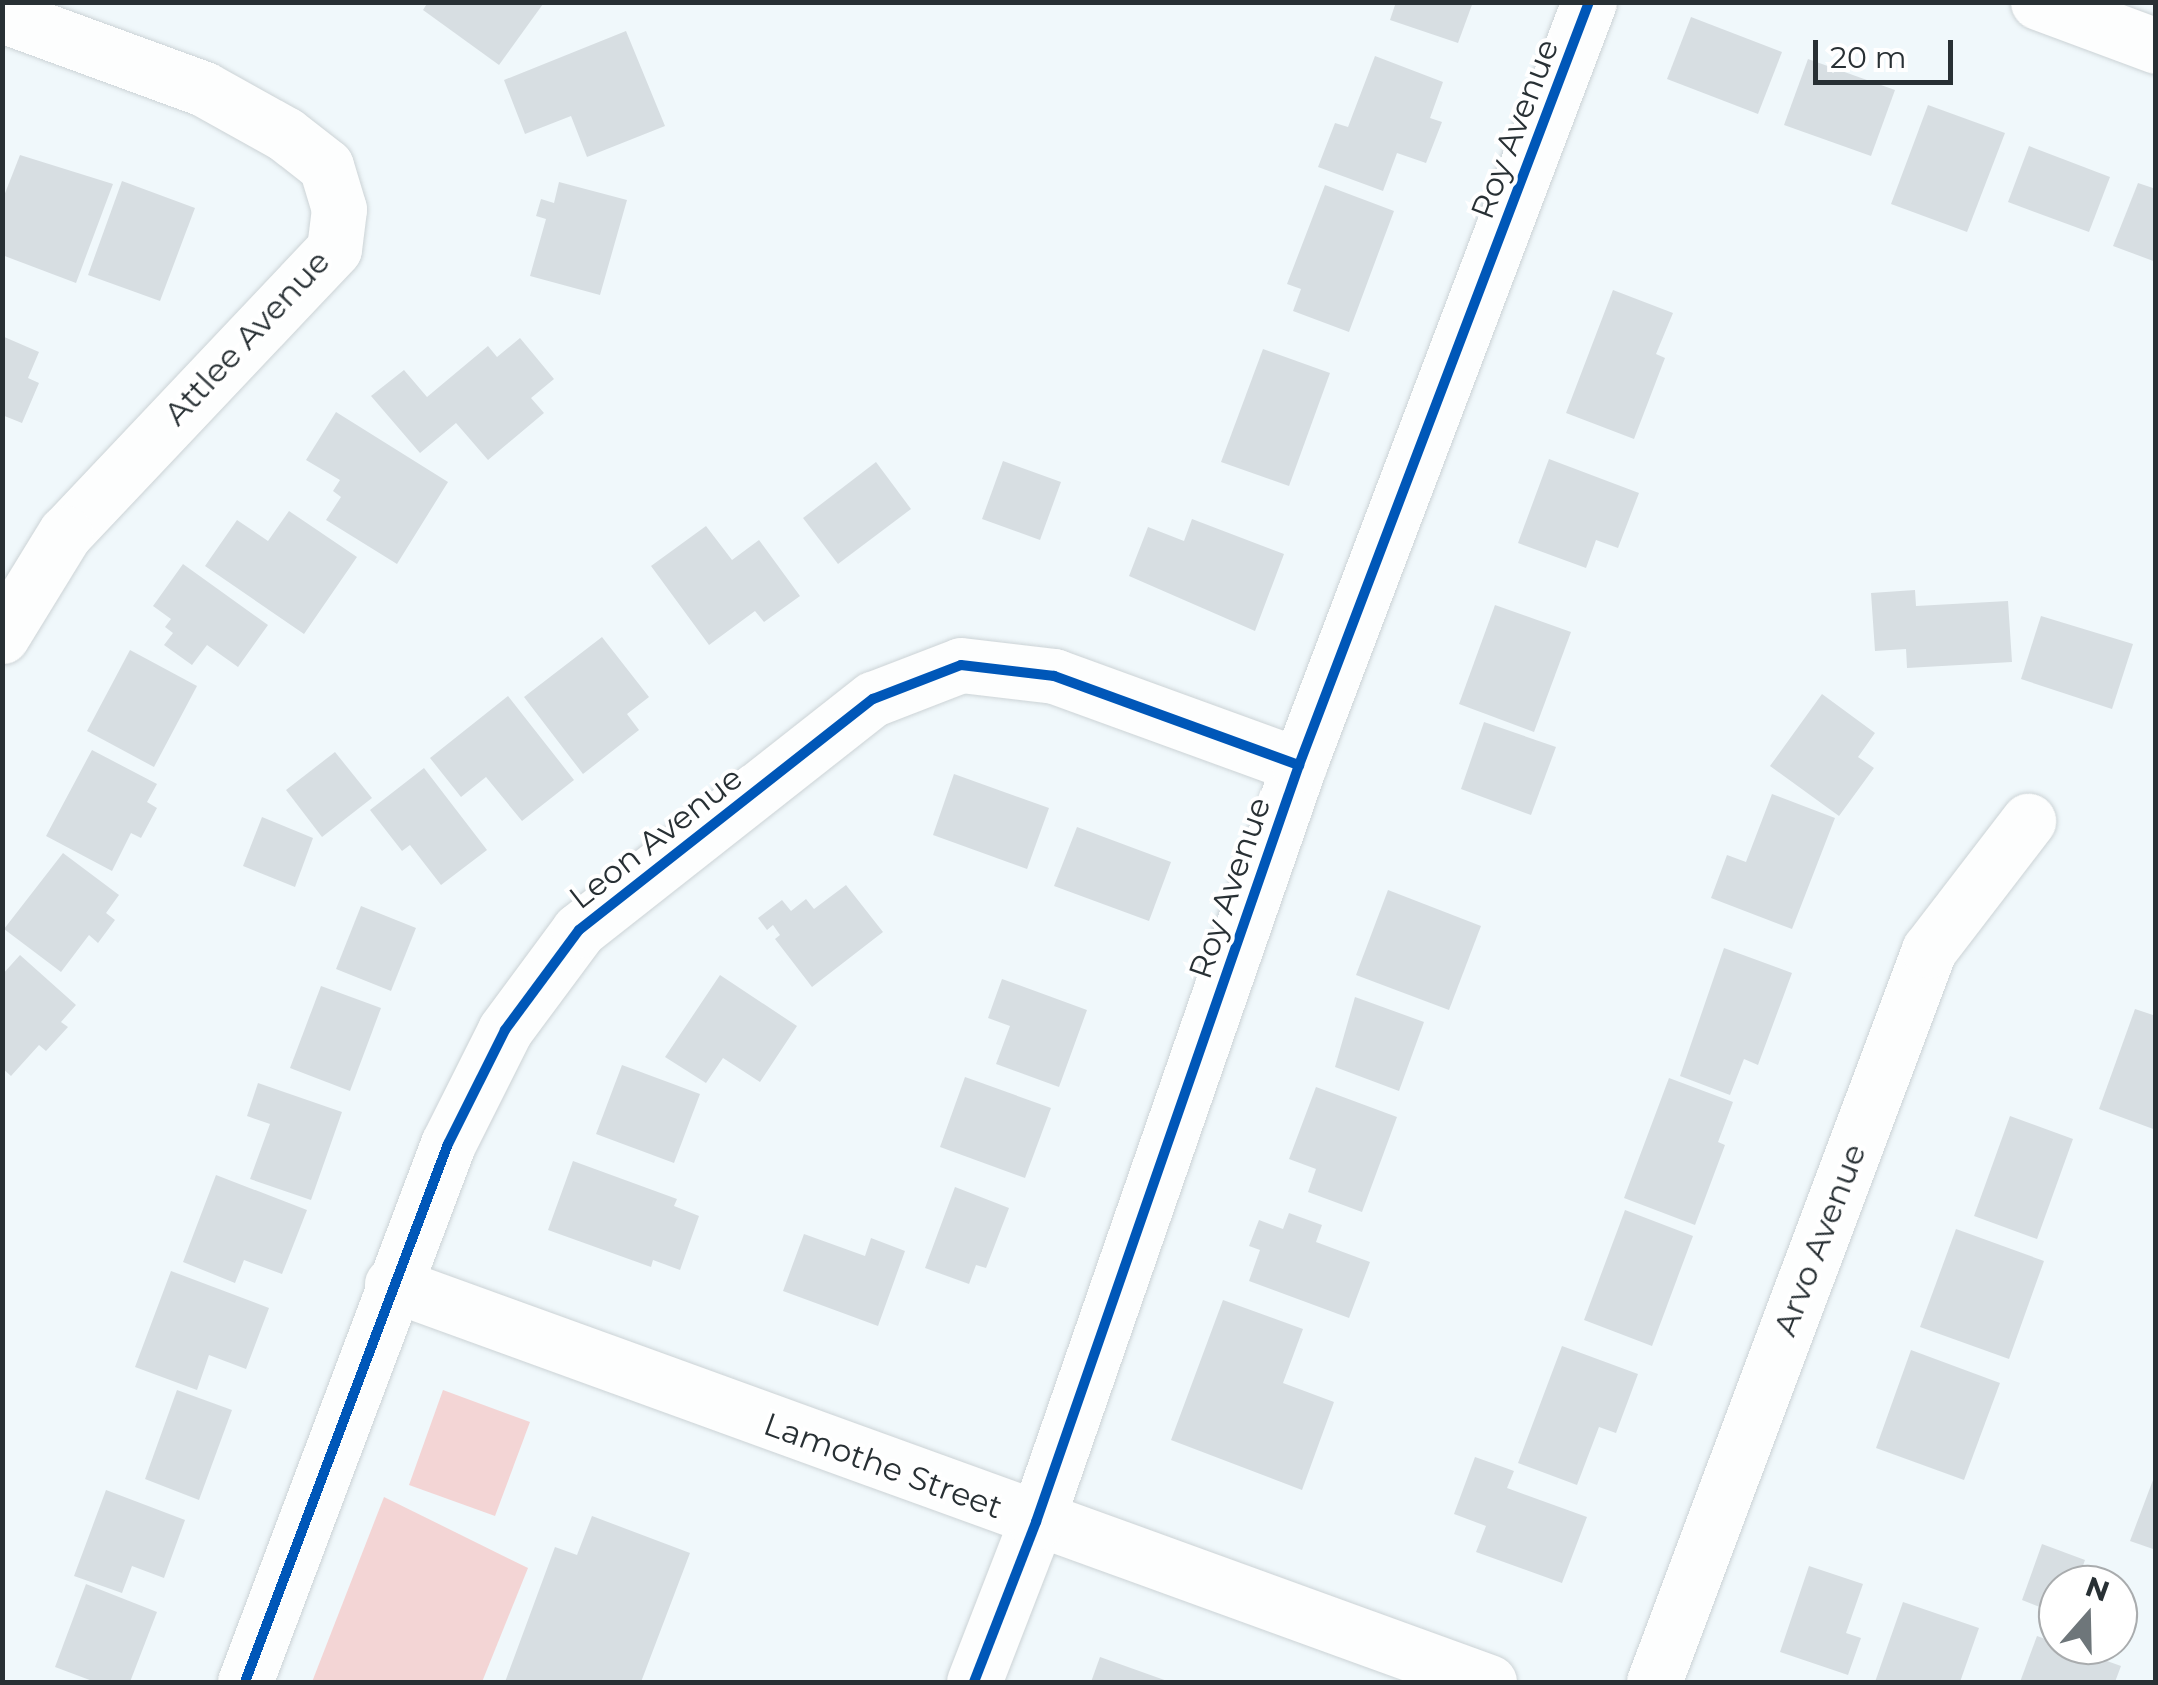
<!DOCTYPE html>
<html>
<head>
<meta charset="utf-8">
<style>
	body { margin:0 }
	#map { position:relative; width:2158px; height:1685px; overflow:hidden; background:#f0f8fb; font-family:Montserrat,sans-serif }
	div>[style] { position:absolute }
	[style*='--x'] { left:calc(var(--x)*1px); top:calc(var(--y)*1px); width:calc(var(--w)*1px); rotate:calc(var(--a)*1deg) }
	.green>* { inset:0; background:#f3d5d5 }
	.building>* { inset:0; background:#d7dee2 }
	.roads { filter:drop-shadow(0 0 2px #ccd3d6) drop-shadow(0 0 2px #ccd3d6) }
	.minor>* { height:55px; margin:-27.5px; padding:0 27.5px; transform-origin:27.5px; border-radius:27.5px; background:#fdfefe }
	.cycleway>* { height:10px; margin:-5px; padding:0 5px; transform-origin:5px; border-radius:5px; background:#0057b8 }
	span { translate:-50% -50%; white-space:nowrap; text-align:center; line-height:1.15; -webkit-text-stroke:8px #fff; paint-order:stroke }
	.street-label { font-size:32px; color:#283034 }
	.frame { position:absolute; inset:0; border:5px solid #283034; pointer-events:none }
	.north { position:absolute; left:2038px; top:1565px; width:100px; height:100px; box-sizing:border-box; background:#fff; border:2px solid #a9acae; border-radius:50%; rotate:20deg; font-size:28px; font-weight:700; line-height:40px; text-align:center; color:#283034 }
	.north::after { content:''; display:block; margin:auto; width:35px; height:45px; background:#6e767a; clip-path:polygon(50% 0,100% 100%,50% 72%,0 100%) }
	.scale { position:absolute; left:1813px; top:40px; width:140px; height:45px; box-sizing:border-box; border:5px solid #283034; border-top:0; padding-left:12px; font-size:30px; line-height:35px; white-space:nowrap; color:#283034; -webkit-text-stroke:8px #fff; paint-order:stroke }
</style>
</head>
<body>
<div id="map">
	<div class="green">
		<i style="clip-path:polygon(443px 1390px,530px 1422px,495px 1516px,409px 1485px)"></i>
		<i style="clip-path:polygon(384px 1497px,528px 1568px,482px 1682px,312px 1682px)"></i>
	</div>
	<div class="building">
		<i style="clip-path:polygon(428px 2px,541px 2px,543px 4px,499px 65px,423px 10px)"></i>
		<i style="clip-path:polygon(1396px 2px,1473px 2px,1458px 43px,1390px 20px)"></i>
		<i style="clip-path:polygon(1691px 17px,1782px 52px,1758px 114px,1667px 79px)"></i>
		<i style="clip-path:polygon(626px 31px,665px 126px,587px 157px,571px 116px,525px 134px,504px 80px)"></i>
		<i style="clip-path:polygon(1375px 56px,1443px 82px,1430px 118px,1442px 122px,1426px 163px,1397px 153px,1383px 191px,1318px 167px,1335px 123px,1348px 127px)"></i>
		<i style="clip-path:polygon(1808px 59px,1895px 90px,1871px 156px,1784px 125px)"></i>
		<i style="clip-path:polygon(1928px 105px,2005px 133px,1967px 232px,1891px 204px)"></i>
		<i style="clip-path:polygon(2029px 146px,2110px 177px,2089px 232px,2008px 202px)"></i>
		<i style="clip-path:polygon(20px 155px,113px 184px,76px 283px,2px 255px,2px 201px)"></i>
		<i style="clip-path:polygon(122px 181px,195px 208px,160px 301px,88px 275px)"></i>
		<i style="clip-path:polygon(559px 182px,627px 200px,600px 295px,530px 276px,546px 219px,536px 216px,541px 199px,554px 203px)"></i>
		<i style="clip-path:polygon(2138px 183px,2156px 189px,2156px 262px,2113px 246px)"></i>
		<i style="clip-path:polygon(1325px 185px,1394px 211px,1349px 332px,1293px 311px,1301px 289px,1287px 284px)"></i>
		<i style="clip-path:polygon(1613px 290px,1673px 313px,1656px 354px,1665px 358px,1634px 439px,1566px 413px)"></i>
		<i style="clip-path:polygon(2px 336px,39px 352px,28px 378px,39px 383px,22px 423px,2px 415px)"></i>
		<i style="clip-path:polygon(520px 338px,554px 379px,531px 398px,544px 413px,488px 460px,456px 423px,420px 453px,371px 396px,404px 370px,427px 397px,488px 346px,497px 357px)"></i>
		<i style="clip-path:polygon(1263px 349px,1330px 373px,1289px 486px,1221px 462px)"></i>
		<i style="clip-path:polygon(336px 412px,448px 482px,397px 564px,326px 520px,341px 497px,333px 491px,340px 480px,306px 460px)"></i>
		<i style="clip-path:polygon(1549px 459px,1639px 493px,1618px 548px,1596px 540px,1586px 568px,1518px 543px)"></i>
		<i style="clip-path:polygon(1003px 461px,1061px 482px,1040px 540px,982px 519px)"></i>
		<i style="clip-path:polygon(876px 462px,911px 509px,838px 564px,803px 518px)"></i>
		<i style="clip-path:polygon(289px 511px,357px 557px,304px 634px,205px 566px,237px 520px,268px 541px)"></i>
		<i style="clip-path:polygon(1192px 519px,1284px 554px,1255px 631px,1129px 576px,1148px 527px,1184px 541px)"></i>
		<i style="clip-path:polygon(706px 526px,732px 560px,759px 540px,800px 596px,764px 622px,755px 611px,709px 645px,651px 566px)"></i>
		<i style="clip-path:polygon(183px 564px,268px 625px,238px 667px,207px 645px,192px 665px,164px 645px,173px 633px,165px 627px,171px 619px,153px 606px)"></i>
		<i style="clip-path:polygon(1915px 590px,1916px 606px,2008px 601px,2012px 662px,1907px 668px,1906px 649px,1875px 651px,1871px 593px)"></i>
		<i style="clip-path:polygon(1495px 605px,1571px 632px,1534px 732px,1459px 704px)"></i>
		<i style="clip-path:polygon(2041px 616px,2133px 644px,2112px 709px,2021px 679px)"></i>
		<i style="clip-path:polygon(602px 637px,649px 697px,627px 714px,639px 730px,583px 774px,524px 697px)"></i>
		<i style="clip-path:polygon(130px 650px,197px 686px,154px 767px,87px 731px)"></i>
		<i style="clip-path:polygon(1822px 694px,1875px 733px,1858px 757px,1874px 768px,1839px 816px,1770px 766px)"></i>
		<i style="clip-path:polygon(508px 696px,574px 780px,522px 821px,486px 777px,461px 797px,430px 758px)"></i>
		<i style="clip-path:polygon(1484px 722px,1556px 747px,1531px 815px,1461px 789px)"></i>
		<i style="clip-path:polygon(92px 750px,157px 784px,147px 802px,157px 808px,141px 838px,131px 833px,112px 871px,46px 836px)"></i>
		<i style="clip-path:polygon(335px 752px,372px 798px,322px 837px,286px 790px)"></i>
		<i style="clip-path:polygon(424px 768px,487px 850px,441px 885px,410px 845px,402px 851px,370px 810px)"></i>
		<i style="clip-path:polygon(954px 774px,1049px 808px,1027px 869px,933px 835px)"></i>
		<i style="clip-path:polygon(1772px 794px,1835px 818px,1792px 929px,1711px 898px,1727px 855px,1746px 862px)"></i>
		<i style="clip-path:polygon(262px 817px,313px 838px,295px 887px,243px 866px)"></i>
		<i style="clip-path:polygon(1077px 827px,1171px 862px,1149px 921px,1054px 886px)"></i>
		<i style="clip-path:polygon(63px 853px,119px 895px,106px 913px,115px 920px,98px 943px,89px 935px,61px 972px,4px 929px)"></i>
		<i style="clip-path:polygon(846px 885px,883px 932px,812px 987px,775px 939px,780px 935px,773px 925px,767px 930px,758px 918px,782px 900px,791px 911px,806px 899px,814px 909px)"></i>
		<i style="clip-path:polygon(1388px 890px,1481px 926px,1449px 1010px,1356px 975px)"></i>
		<i style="clip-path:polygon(361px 906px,416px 928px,391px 991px,336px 969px)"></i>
		<i style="clip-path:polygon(1724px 948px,1792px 973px,1758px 1065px,1744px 1059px,1730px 1095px,1680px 1076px)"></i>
		<i style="clip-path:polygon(20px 955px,76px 1005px,61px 1022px,68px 1027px,46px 1051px,39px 1045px,11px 1076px,2px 1068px,2px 975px)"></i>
		<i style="clip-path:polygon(720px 975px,797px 1026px,760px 1082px,723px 1058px,706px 1083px,665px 1057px)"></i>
		<i style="clip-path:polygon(1002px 979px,1087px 1010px,1059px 1087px,996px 1064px,1010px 1026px,988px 1018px)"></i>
		<i style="clip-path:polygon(321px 986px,381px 1008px,350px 1091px,290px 1068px)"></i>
		<i style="clip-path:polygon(1355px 997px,1424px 1022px,1399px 1091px,1335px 1067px)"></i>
		<i style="clip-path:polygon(2135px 1009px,2156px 1016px,2156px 1130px,2099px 1109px)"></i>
		<i style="clip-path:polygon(622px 1065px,700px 1094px,674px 1163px,596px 1134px)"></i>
		<i style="clip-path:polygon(965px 1077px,1051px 1108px,1025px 1178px,940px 1147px)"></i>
		<i style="clip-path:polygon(1669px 1078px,1733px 1102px,1718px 1142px,1725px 1145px,1695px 1225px,1624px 1198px)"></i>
		<i style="clip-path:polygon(258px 1083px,342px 1112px,311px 1200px,250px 1179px,270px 1124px,247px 1116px)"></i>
		<i style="clip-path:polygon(1316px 1087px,1397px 1117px,1362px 1212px,1308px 1192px,1316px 1169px,1289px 1159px)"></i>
		<i style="clip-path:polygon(2010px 1116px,2073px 1139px,2037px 1239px,1974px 1216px)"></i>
		<i style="clip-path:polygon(573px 1161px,677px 1199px,674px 1206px,699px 1216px,680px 1270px,653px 1260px,651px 1267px,548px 1230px)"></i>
		<i style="clip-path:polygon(216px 1175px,307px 1210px,282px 1274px,244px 1260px,235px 1283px,183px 1262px)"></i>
		<i style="clip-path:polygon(955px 1187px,1009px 1208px,986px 1268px,976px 1265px,969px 1284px,925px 1268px)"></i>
		<i style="clip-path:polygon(1625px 1210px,1693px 1236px,1652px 1346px,1584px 1320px)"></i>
		<i style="clip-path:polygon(1289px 1213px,1322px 1225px,1316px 1242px,1370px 1262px,1349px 1318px,1249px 1281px,1260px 1250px,1249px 1246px,1259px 1220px,1283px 1229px)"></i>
		<i style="clip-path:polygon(1956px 1229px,2044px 1261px,2009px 1359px,1920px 1327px)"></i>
		<i style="clip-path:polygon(804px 1234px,865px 1256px,871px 1238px,905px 1251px,878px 1326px,783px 1291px)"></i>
		<i style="clip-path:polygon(171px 1271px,269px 1308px,246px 1369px,209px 1355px,197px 1390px,135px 1367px)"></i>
		<i style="clip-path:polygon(1223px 1300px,1303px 1329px,1283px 1383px,1334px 1402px,1302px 1490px,1171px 1440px)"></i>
		<i style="clip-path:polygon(1562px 1346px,1638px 1374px,1616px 1433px,1599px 1427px,1577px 1485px,1518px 1463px)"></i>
		<i style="clip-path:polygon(1911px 1350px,2000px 1383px,1964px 1480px,1876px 1448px)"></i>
		<i style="clip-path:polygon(177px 1390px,232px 1410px,199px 1500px,145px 1479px)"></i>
		<i style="clip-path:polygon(1475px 1457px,1514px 1471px,1507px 1488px,1587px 1517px,1562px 1583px,1476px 1552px,1486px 1526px,1454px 1514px)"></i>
		<i style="clip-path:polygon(2156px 1472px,2156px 1550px,2130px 1541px)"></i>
		<i style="clip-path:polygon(106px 1490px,185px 1520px,164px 1578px,132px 1566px,122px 1593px,74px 1576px)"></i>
		<i style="clip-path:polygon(592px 1516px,690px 1553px,641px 1682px,505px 1682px,555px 1547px,577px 1555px)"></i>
		<i style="clip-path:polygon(2042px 1544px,2085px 1560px,2076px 1585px,2058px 1585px,2058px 1614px,2022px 1600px)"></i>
		<i style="clip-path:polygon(1809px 1566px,1863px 1584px,1846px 1633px,1861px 1638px,1848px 1675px,1780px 1652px)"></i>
		<i style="clip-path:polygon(86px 1584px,157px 1612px,130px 1682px,95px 1682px,55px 1667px)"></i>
		<i style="clip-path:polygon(1903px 1602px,1979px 1628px,1960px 1682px,1875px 1682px)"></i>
		<i style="clip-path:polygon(2037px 1636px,2121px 1666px,2115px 1682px,2020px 1682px)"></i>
		<i style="clip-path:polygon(1100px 1657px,1170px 1682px,1091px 1682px)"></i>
	</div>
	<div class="roads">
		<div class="minor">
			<i style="--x:2038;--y:2;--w:126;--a:20.4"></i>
			<i style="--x:2;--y:15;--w:215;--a:20.1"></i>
			<i style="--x:204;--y:89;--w:93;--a:29.1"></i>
			<i style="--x:285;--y:134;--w:52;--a:38"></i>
			<i style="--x:326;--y:166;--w:45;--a:73.2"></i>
			<i style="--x:339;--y:209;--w:40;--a:97.1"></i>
			<i style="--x:334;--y:249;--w:391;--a:133.4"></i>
			<i style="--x:65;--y:533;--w:121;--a:121.5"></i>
			<i style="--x:392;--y:1284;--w:1167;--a:19.94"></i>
			<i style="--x:245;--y:1682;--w:575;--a:-69.33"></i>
			<i style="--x:448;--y:1144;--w:127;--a:-63.4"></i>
			<i style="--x:505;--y:1030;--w:124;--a:-53.5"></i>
			<i style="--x:579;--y:930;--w:374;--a:-38.2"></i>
			<i style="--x:873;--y:699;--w:94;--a:-21.1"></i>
			<i style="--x:961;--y:665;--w:94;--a:6.7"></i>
			<i style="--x:1054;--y:676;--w:261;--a:20"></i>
			<i style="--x:974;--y:1682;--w:172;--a:-68.8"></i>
			<i style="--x:1036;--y:1522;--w:801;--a:-70.84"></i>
			<i style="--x:1299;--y:765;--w:816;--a:-69.19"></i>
			<i style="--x:1654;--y:1682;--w:782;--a:-69.41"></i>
			<i style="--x:1929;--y:950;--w:163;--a:-52.5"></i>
		</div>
	</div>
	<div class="cycleway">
		<i style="--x:245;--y:1682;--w:575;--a:-69.33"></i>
		<i style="--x:448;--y:1144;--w:127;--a:-63.4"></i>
		<i style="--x:505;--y:1030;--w:124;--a:-53.5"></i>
		<i style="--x:579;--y:930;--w:374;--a:-38.2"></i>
		<i style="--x:873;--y:699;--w:94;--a:-21.1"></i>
		<i style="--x:961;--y:665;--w:94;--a:6.7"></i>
		<i style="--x:1054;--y:676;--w:261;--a:20"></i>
		<i style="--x:974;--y:1682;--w:172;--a:-68.8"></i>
		<i style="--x:1036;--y:1522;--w:801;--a:-70.84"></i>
		<i style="--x:1299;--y:765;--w:816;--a:-69.19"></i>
	</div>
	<div class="street-label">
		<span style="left:1515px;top:129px;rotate:-69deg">Roy Avenue</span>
		<span style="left:247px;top:338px;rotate:-47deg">Attlee Avenue</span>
		<span style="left:656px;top:838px;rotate:-38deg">Leon Avenue</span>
		<span style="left:1230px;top:888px;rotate:-71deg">Roy Avenue</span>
		<span style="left:1820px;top:1240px;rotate:-69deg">Arvo Avenue</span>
		<span style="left:883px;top:1466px;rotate:20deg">Lamothe Street</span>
	</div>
	<div class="frame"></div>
	<div class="north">N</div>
	<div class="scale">20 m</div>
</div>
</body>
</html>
